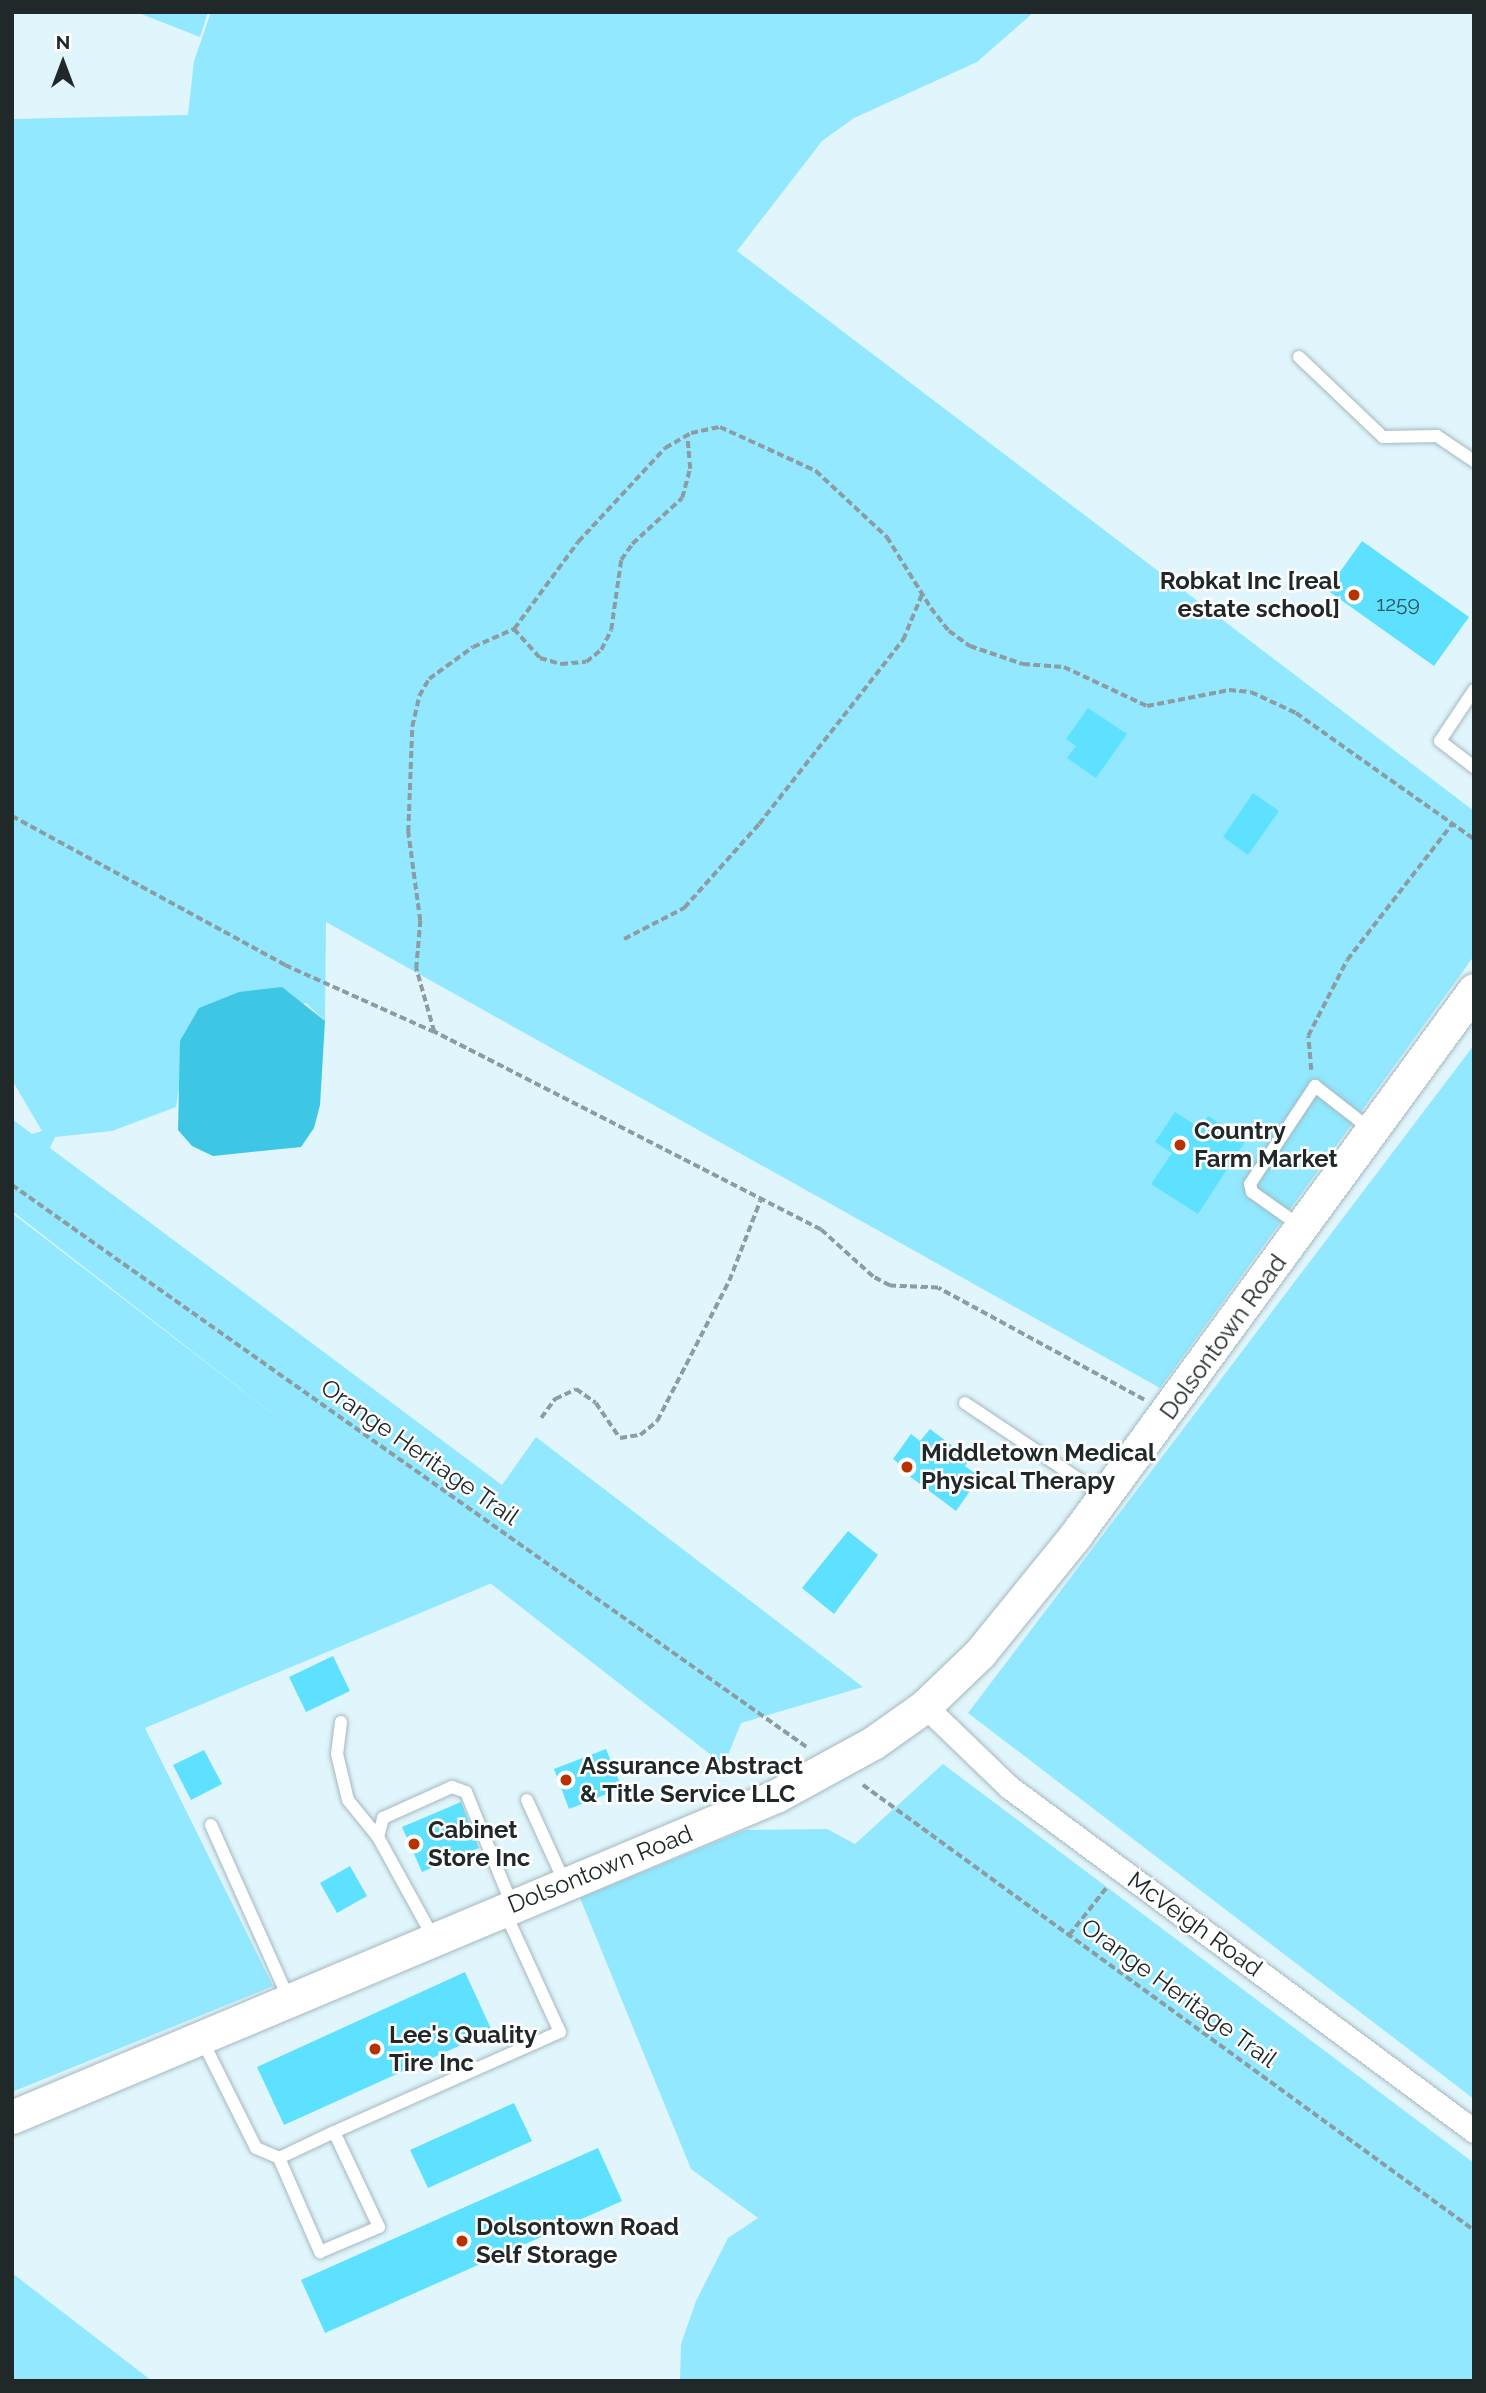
<!DOCTYPE html>
<html>
<head>
<meta charset="utf-8">
<style>
	body { margin:0 }
	#map { position:relative; width:1486px; height:2393px; overflow:hidden; background:#e0f6fc; font-family:Raleway,sans-serif }
	div>[style] { position:absolute }
	[style*='--x'] { left:calc(var(--x)*1px); top:calc(var(--y)*1px); width:calc(var(--w)*1px); rotate:calc(var(--a)*1deg) }
	.green>* { inset:0; background:#91e8ff }
	.water>* { inset:0; background:#3dc7e4 }
	.building>* { inset:0; background:#5ee1ff }
	.path>* { height:3.5px; margin-top:-1.75px; transform-origin:0; background:repeating-linear-gradient(90deg,#8c9ca0 0 7px,transparent 0 10.5px) }
	.roads { filter:drop-shadow(0 0 2px #a4b8be) drop-shadow(0 0 2px #a4b8be) }
	.lane>* { height:12px; margin:-6px; padding:0 6px; transform-origin:6px; border-radius:6px; background:#fff }
	.street>* { height:23px; margin:-11.5px; padding:0 11.5px; transform-origin:11.5px; border-radius:11.5px; background:#fff }
	.secondary>* { height:33px; margin:-16.5px; padding:0 16.5px; transform-origin:16.5px; border-radius:16.5px; background:#fff }
	.dots>* { width:19px; height:19px; translate:-50% -50%; box-sizing:border-box; border:4px solid #fff; border-radius:50% }
	span { translate:-50% -50%; white-space:nowrap; text-align:center; line-height:1.15; -webkit-text-stroke:5px #fff; paint-order:stroke }
	.number-label { font-size:21px; color:#30565f }
	.number-label span { -webkit-text-stroke-width:0 }
	.poi-label { font-size:24px; color:#20282a; font-weight:700 }
	.right { translate:-100% -50%; text-align:right }
	.left { translate:0 -50%; text-align:left }
	.street-label { font-size:24px; color:#20282a }
	.frame { position:absolute; inset:0; border:14px solid #20282a; pointer-events:none }
	.north { position:absolute; left:28px; top:28px; width:70px; height:70px; -webkit-text-stroke:5px #fff; paint-order:stroke; rotate:0deg; font-size:19px; font-weight:700; line-height:28px; text-align:center; color:#20282a }
	.north::after { content:''; display:block; margin:auto; width:24px; height:32px; background:#20282a; clip-path:polygon(50% 0,100% 100%,50% 72%,0 100%) }
</style>
</head>
<body>
<div id="map">
	<div class="green">
		<i style="clip-path:polygon(136px 12px,208px 12px,200px 37px)"></i>
		<i style="clip-path:polygon(211px 12px,1034px 12px,977px 62px,854px 118px,822px 141px,737px 251px,1474px 811px,1474px 956px,1160px 1388px,326px 922px,325px 1021px,306px 1003px,180px 1041px,181px 1075px,176px 1107px,112px 1131px,55px 1137px,50px 1148px,502px 1485px,536px 1437px,863px 1687px,741px 1723px,724px 1765px,12px 1211px,12px 1119px,32px 1134px,42px 1131px,12px 1080px,12px 119px,188px 115px,194px 61px)"></i>
		<i style="clip-path:polygon(1474px 1045px,1474px 2099px,968px 1713px)"></i>
		<i style="clip-path:polygon(12px 1213px,492px 1583px,145px 1728px,273px 1986px,12px 2092px)"></i>
		<i style="clip-path:polygon(943px 1764px,1474px 2163px,1474px 2381px,680px 2381px,681px 2344px,696px 2301px,728px 2238px,758px 2218px,691px 2169px,580px 1898px,745px 1830px,827px 1829px,855px 1844px)"></i>
		<i style="clip-path:polygon(12px 2273px,152px 2381px,12px 2381px)"></i>
	</div>
	<div class="water">
		<i style="clip-path:polygon(282px 987px,325px 1021px,320px 1105px,314px 1128px,301px 1147px,213px 1156px,192px 1146px,178px 1130px,180px 1041px,199px 1008px,239px 992px)"></i>
	</div>
	<div class="building">
		<i style="clip-path:polygon(1362px 541px,1469px 617px,1434px 666px,1327px 590px)"></i>
		<i style="clip-path:polygon(1088px 708px,1127px 734px,1096px 778px,1067px 758px,1076px 746px,1066px 739px)"></i>
		<i style="clip-path:polygon(1253px 793px,1279px 811px,1248px 855px,1223px 837px)"></i>
		<i style="clip-path:polygon(1175px 1112px,1200px 1128px,1208px 1116px,1246px 1140px,1198px 1214px,1151px 1184px,1172px 1153px,1155px 1142px)"></i>
		<i style="clip-path:polygon(930px 1429px,970px 1459px,965px 1466px,980px 1477px,956px 1511px,900px 1469px,902px 1466px,893px 1459px,911px 1434px,920px 1441px)"></i>
		<i style="clip-path:polygon(848px 1531px,878px 1555px,834px 1614px,802px 1588px)"></i>
		<i style="clip-path:polygon(333px 1656px,350px 1691px,306px 1712px,289px 1677px)"></i>
		<i style="clip-path:polygon(606px 1749px,622px 1788px,569px 1809px,554px 1769px)"></i>
		<i style="clip-path:polygon(204px 1750px,222px 1784px,191px 1800px,173px 1765px)"></i>
		<i style="clip-path:polygon(461px 1802px,479px 1848px,422px 1872px,402px 1827px)"></i>
		<i style="clip-path:polygon(350px 1866px,367px 1896px,337px 1913px,320px 1883px)"></i>
		<i style="clip-path:polygon(465px 1972px,492px 2031px,284px 2125px,257px 2067px)"></i>
		<i style="clip-path:polygon(514px 2103px,532px 2141px,428px 2188px,410px 2150px)"></i>
		<i style="clip-path:polygon(598px 2148px,622px 2201px,325px 2333px,301px 2280px)"></i>
	</div>
	<div class="path">
		<i style="--x:514;--y:629;--w:39;--a:48"></i>
		<i style="--x:540;--y:658;--w:22;--a:16"></i>
		<i style="--x:561;--y:664;--w:25;--a:-5"></i>
		<i style="--x:586;--y:662;--w:19;--a:-39"></i>
		<i style="--x:601;--y:650;--w:22;--a:-63"></i>
		<i style="--x:611;--y:630;--w:71;--a:-81.9"></i>
		<i style="--x:621;--y:560;--w:19;--a:-55"></i>
		<i style="--x:632;--y:544;--w:68;--a:-42.6"></i>
		<i style="--x:682;--y:498;--w:30;--a:-75"></i>
		<i style="--x:690;--y:469;--w:34;--a:-95"></i>
		<i style="--x:12;--y:816;--w:311;--a:28.6"></i>
		<i style="--x:285;--y:965;--w:163;--a:24.2"></i>
		<i style="--x:624;--y:939;--w:68;--a:-27.3"></i>
		<i style="--x:684;--y:908;--w:113;--a:-48.2"></i>
		<i style="--x:759;--y:824;--w:234;--a:-52"></i>
		<i style="--x:903;--y:640;--w:50;--a:-67.6"></i>
		<i style="--x:1311;--y:1070;--w:34;--a:-95"></i>
		<i style="--x:1308;--y:1036;--w:85;--a:-62.8"></i>
		<i style="--x:1347;--y:960;--w:172;--a:-52.3"></i>
		<i style="--x:12;--y:1185;--w:975;--a:35.27"></i>
		<i style="--x:1144;--y:1400;--w:234;--a:-151.5"></i>
		<i style="--x:938;--y:1288;--w:48;--a:-177.6"></i>
		<i style="--x:890;--y:1286;--w:19;--a:-152"></i>
		<i style="--x:873;--y:1277;--w:70;--a:-137.9"></i>
		<i style="--x:821;--y:1230;--w:435;--a:-152.9"></i>
		<i style="--x:434;--y:1032;--w:66;--a:-105.9"></i>
		<i style="--x:416;--y:969;--w:48;--a:-85.2"></i>
		<i style="--x:420;--y:921;--w:90;--a:-97.7"></i>
		<i style="--x:408;--y:832;--w:105;--a:-87.8"></i>
		<i style="--x:412;--y:727;--w:32;--a:-77"></i>
		<i style="--x:419;--y:696;--w:20;--a:-60"></i>
		<i style="--x:429;--y:679;--w:54;--a:-36"></i>
		<i style="--x:473;--y:647;--w:45;--a:-23.7"></i>
		<i style="--x:514;--y:629;--w:108;--a:-53.7"></i>
		<i style="--x:578;--y:542;--w:128;--a:-47.2"></i>
		<i style="--x:665;--y:448;--w:30;--a:-30"></i>
		<i style="--x:691;--y:433;--w:30;--a:-12"></i>
		<i style="--x:720;--y:427;--w:106;--a:24.6"></i>
		<i style="--x:816;--y:471;--w:97;--a:42.9"></i>
		<i style="--x:887;--y:537;--w:84;--a:58.2"></i>
		<i style="--x:931;--y:608;--w:29;--a:52"></i>
		<i style="--x:949;--y:631;--w:26;--a:36"></i>
		<i style="--x:970;--y:646;--w:56;--a:18.8"></i>
		<i style="--x:1023;--y:664;--w:41;--a:4.2"></i>
		<i style="--x:1064;--y:667;--w:92;--a:25.2"></i>
		<i style="--x:1147;--y:706;--w:84;--a:-11"></i>
		<i style="--x:1229;--y:690;--w:22;--a:5"></i>
		<i style="--x:1251;--y:692;--w:50;--a:25"></i>
		<i style="--x:1296;--y:713;--w:218;--a:35.3"></i>
		<i style="--x:541;--y:1418;--w:24;--a:-54"></i>
		<i style="--x:555;--y:1399;--w:23;--a:-25"></i>
		<i style="--x:576;--y:1389;--w:24;--a:35"></i>
		<i style="--x:596;--y:1403;--w:42;--a:55.6"></i>
		<i style="--x:620;--y:1438;--w:20;--a:-9"></i>
		<i style="--x:640;--y:1435;--w:22;--a:-39"></i>
		<i style="--x:657;--y:1421;--w:157;--a:-62.8"></i>
		<i style="--x:729;--y:1281;--w:86;--a:-68.8"></i>
		<i style="--x:863;--y:1785;--w:756;--a:36.07"></i>
		<i style="--x:1069;--y:1935;--w:61;--a:-51.6"></i>
	</div>
	<div class="roads">
		<div class="lane">
			<i style="--x:1299;--y:357;--w:116;--a:43.6"></i>
			<i style="--x:1383;--y:437;--w:54;--a:-1.1"></i>
			<i style="--x:1437;--y:436;--w:45;--a:34"></i>
			<i style="--x:1474;--y:690;--w:61;--a:123.7"></i>
			<i style="--x:1440;--y:741;--w:43;--a:37.4"></i>
			<i style="--x:1300;--y:1226;--w:59;--a:-144.7"></i>
			<i style="--x:1252;--y:1192;--w:8;--a:-104"></i>
			<i style="--x:1250;--y:1184;--w:118;--a:-56.4"></i>
			<i style="--x:1315;--y:1086;--w:70;--a:38"></i>
			<i style="--x:965;--y:1403;--w:167;--a:33.8"></i>
			<i style="--x:341;--y:1722;--w:32;--a:97"></i>
			<i style="--x:337;--y:1754;--w:47;--a:76.6"></i>
			<i style="--x:348;--y:1800;--w:48;--a:51"></i>
			<i style="--x:527;--y:1800;--w:91;--a:65.4"></i>
			<i style="--x:211;--y:1825;--w:191;--a:65.9"></i>
			<i style="--x:433;--y:1937;--w:114;--a:-118.8"></i>
			<i style="--x:378;--y:1837;--w:20;--a:-75"></i>
			<i style="--x:383;--y:1818;--w:76;--a:-24.2"></i>
			<i style="--x:452;--y:1787;--w:15;--a:20"></i>
			<i style="--x:466;--y:1792;--w:122;--a:67.8"></i>
			<i style="--x:201;--y:2038;--w:123;--a:63.4"></i>
			<i style="--x:256;--y:2148;--w:25;--a:23"></i>
			<i style="--x:279;--y:2158;--w:103;--a:66.4"></i>
			<i style="--x:320;--y:2252;--w:64;--a:-23"></i>
			<i style="--x:379;--y:2227;--w:105;--a:-115.3"></i>
			<i style="--x:334;--y:2132;--w:61;--a:154.7"></i>
			<i style="--x:334;--y:2132;--w:247;--a:-23.9"></i>
			<i style="--x:560;--y:2032;--w:134;--a:-114.7"></i>
		</div>
		<div class="street">
			<i style="--x:925;--y:1706;--w:117;--a:44"></i>
			<i style="--x:1009;--y:1787;--w:578;--a:36.49"></i>
		</div>
		<div class="secondary">
			<i style="--x:12;--y:2117;--w:829;--a:-22.79"></i>
			<i style="--x:776;--y:1796;--w:111;--a:-28.7"></i>
			<i style="--x:873;--y:1743;--w:64;--a:-35.4"></i>
			<i style="--x:925;--y:1706;--w:76;--a:-43.9"></i>
			<i style="--x:980;--y:1653;--w:151;--a:-50.9"></i>
			<i style="--x:1075;--y:1536;--w:676;--a:-53.84"></i>
		</div>
	</div>
	<div class="dots">
		<i style="left:1354px;top:595px;background:#ba3100"></i>
		<i style="left:1180px;top:1145px;background:#ba3100"></i>
		<i style="left:907px;top:1467px;background:#ba3100"></i>
		<i style="left:566px;top:1780px;background:#ba3100"></i>
		<i style="left:414px;top:1844px;background:#ba3100"></i>
		<i style="left:375px;top:2049px;background:#ba3100"></i>
		<i style="left:462px;top:2241px;background:#ba3100"></i>
	</div>
	<div class="number-label">
		<span style="left:1398px;top:604px">1259</span>
	</div>
	<div class="poi-label">
		<span class="right" style="left:1340px;top:595px">Robkat Inc [real<br>estate school]</span>
		<span class="left" style="left:1194px;top:1145px">Country<br>Farm Market</span>
		<span class="left" style="left:921px;top:1467px">Middletown Medical<br>Physical Therapy</span>
		<span class="left" style="left:580px;top:1780px">Assurance Abstract<br>&amp; Title Service LLC</span>
		<span class="left" style="left:428px;top:1844px">Cabinet<br>Store Inc</span>
		<span class="left" style="left:389px;top:2049px">Lee's Quality<br>Tire Inc</span>
		<span class="left" style="left:476px;top:2241px">Dolsontown Road<br>Self Storage</span>
	</div>
	<div class="street-label">
		<span style="left:1223px;top:1337px;rotate:-54deg">Dolsontown Road</span>
		<span style="left:420px;top:1452px;rotate:35deg">Orange Heritage Trail</span>
		<span style="left:600px;top:1869px;rotate:-22deg">Dolsontown Road</span>
		<span style="left:1195px;top:1924px;rotate:36deg">McVeigh Road</span>
		<span style="left:1179px;top:1993px;rotate:36deg">Orange Heritage Trail</span>
	</div>
	<div class="frame"></div>
	<div class="north">N</div>
</div>
</body>
</html>
